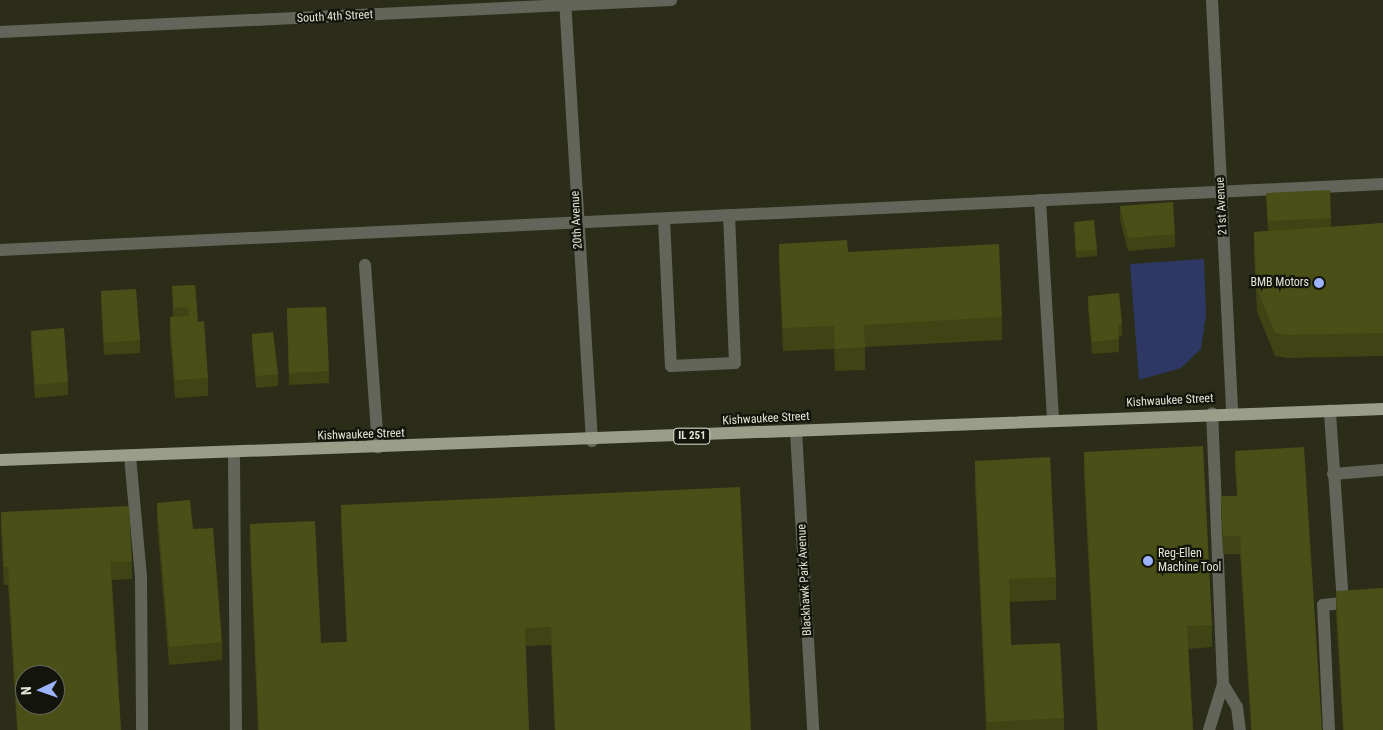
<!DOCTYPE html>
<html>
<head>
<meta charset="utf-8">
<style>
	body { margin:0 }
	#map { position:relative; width:1383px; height:730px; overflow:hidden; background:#2b2d19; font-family:"Roboto Condensed",sans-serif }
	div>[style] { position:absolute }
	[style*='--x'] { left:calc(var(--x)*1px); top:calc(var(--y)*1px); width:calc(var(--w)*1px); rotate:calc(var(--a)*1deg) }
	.green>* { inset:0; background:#2d3865 }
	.minor>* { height:12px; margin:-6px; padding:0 6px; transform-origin:6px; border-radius:6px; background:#63655b }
	.major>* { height:12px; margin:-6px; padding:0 6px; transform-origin:6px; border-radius:6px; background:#9a9e89 }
	.wall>* { inset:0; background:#3f4414 }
	.building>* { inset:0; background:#494f17 }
	.dots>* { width:14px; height:14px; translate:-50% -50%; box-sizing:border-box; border:2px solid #13150c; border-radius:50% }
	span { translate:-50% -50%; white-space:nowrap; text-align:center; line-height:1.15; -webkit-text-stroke:4.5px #13150c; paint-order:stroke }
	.shield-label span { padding:1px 4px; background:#13150c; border:1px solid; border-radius:4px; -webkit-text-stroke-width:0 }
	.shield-label { font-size:11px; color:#e2e4d7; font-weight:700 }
	.street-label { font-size:12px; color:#e2e4d7 }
	.poi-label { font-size:12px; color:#e2e4d7 }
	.right { translate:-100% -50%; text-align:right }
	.left { translate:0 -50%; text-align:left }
	.north { position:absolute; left:15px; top:665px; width:50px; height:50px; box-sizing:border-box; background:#13150c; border:1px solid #66685d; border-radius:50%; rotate:267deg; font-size:14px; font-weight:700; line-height:20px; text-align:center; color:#e2e4d7 }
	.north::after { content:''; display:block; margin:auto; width:18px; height:22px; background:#9eb3fd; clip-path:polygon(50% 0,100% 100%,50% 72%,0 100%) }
</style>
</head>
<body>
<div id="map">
	<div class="green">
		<i style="clip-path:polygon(1204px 259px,1206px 315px,1201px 349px,1181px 368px,1139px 380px,1130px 264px)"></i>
	</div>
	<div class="minor">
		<i style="--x:565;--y:0;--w:442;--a:86.5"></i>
		<i style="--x:1212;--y:0;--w:412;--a:87.2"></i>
		<i style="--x:0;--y:32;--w:672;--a:-2.73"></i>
		<i style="--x:1040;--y:200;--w:220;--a:86.6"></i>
		<i style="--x:664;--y:219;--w:147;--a:87.3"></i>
		<i style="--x:671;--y:366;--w:64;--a:-2.7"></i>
		<i style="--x:735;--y:363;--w:148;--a:-92.3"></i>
		<i style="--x:0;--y:250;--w:1385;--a:-2.73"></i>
		<i style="--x:365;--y:265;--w:183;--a:85.9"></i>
		<i style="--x:796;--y:431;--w:299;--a:86.7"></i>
		<i style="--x:234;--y:453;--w:277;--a:89.6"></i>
		<i style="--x:130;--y:456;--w:121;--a:84.8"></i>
		<i style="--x:141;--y:577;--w:153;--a:89.6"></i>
		<i style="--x:1333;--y:474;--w:50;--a:-4.6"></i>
		<i style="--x:1223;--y:684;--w:27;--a:59"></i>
		<i style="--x:1237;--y:707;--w:23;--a:83"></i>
		<i style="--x:1209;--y:730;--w:48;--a:-73.1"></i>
		<i style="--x:1223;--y:684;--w:271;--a:-92.3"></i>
		<i style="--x:1329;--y:730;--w:125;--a:-92.7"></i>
		<i style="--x:1323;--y:605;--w:20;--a:-6"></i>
		<i style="--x:1343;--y:603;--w:193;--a:-93.9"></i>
	</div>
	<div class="major">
		<i style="--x:0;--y:460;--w:1384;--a:-2.11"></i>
	</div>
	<div class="wall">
		<i style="clip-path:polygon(1266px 193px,1331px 218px,1331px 227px,1383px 223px,1383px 356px,1286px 358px,1275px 356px,1257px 311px,1254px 255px,1254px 232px,1268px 231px)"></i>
		<i style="clip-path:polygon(1120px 206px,1175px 234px,1175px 247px,1128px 251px,1120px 219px)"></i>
		<i style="clip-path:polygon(1074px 222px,1097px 250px,1097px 256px,1076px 258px)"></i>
		<i style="clip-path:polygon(779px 244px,848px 252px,1002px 317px,1002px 340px,865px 347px,865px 370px,835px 371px,834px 349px,783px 351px,779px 267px)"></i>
		<i style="clip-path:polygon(195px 285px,198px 322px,208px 378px,208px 396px,175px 398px,170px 335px,170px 317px,173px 317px,172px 286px)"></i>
		<i style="clip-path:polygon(101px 291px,140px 340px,140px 353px,104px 355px,101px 304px)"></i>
		<i style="clip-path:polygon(1088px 296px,1122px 324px,1122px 336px,1119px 336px,1119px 352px,1092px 354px,1088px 309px)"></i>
		<i style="clip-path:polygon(287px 308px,329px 371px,329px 383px,289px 385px)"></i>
		<i style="clip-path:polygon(31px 331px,68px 382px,68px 395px,35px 398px,31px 343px)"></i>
		<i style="clip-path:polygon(252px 334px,278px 374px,278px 386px,256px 388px,252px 346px)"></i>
		<i style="clip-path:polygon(1235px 451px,1322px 730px,1251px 730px,1240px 554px,1223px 554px,1221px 515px,1221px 496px,1237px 496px,1235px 470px)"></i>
		<i style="clip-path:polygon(1084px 452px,1212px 625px,1212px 647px,1188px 649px,1193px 730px,1097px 730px,1084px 475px)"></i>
		<i style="clip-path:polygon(975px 461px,1056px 577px,1056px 600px,1009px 602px,1011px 645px,1064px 718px,1064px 730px,986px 730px,975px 483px)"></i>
		<i style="clip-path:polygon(157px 503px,193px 529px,222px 642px,222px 660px,169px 665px,157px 521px)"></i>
		<i style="clip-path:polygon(341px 505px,751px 730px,555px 730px,551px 645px,525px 646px,529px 730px,258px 730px,250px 542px,250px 524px,321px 643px,347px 642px,341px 523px)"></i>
		<i style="clip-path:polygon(1px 512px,132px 561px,132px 579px,112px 580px,121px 730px,17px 730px,8px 585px,4px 585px,1px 530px)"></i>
		<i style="clip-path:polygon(1336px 591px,1383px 730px,1343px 730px,1336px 614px)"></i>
	</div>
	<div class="building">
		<i style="clip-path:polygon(1330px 190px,1331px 218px,1268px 221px,1266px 193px)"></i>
		<i style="clip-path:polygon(1173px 202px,1175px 234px,1128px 238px,1120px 206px)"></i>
		<i style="clip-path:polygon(1094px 220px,1097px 250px,1076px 251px,1074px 222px)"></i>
		<i style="clip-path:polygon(1383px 223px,1383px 333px,1286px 335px,1275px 333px,1257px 288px,1254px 232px)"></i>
		<i style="clip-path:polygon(847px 240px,848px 252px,999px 244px,1002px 317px,864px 325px,865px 347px,835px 349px,834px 326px,783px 328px,779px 244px)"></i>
		<i style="clip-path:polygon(195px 285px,198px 322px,204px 321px,208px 378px,175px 380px,170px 317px,189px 316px,188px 307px,174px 308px,172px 286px)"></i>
		<i style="clip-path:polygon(136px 289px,140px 340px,104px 343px,101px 291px)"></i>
		<i style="clip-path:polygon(1119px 293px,1122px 324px,1118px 324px,1119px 339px,1092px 342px,1088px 296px)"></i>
		<i style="clip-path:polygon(326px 307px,329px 371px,289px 373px,287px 308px)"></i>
		<i style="clip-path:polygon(64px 328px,68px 382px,35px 385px,31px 331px)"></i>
		<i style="clip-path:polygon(273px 332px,278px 374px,256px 376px,252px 334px)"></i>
		<i style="clip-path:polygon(1203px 446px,1212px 625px,1187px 626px,1193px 730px,1098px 730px,1084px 452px)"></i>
		<i style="clip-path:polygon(1304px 447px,1322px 730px,1252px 730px,1240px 536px,1223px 536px,1221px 496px,1238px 496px,1235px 451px)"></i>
		<i style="clip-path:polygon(1050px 457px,1056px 577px,1009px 579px,1011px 645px,1060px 643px,1064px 718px,987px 722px,975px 461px)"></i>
		<i style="clip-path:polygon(740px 487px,751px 730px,555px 730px,551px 627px,525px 628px,529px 730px,259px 730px,250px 524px,315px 521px,321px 643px,347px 642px,341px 505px)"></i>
		<i style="clip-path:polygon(190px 500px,193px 529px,213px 528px,222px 642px,169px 647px,157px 503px)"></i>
		<i style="clip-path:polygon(129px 506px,132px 561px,111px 562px,110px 558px,8px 564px,9px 567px,4px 567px,1px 512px)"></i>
		<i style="clip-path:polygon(evenodd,110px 558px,121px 730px,18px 730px,8px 564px,110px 558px,25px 675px,55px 675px,55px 705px,25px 705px,25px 675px)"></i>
		<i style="clip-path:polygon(1383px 588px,1383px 730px,1344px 730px,1336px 591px)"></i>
	</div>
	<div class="dots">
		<i style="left:1319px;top:283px;background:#9eb3fd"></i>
		<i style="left:1148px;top:561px;background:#9eb3fd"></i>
	</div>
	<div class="shield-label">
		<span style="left:692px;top:436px">IL 251</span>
	</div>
	<div class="street-label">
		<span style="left:335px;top:17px;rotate:-3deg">South 4th Street</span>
		<span style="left:1222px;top:206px;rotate:-93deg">21st Avenue</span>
		<span style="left:577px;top:220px;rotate:-93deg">20th Avenue</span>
		<span style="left:1170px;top:401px;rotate:-3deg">Kishwaukee Street</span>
		<span style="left:766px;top:419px;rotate:-3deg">Kishwaukee Street</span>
		<span style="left:361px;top:435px;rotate:-2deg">Kishwaukee Street</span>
		<span style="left:805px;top:580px;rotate:-93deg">Blackhawk Park Avenue</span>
	</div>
	<div class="poi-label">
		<span class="right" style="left:1309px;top:283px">BMB Motors</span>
		<span class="left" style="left:1158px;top:561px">Reg-Ellen<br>Machine Tool</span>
	</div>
	<div class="north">N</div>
</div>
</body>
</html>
